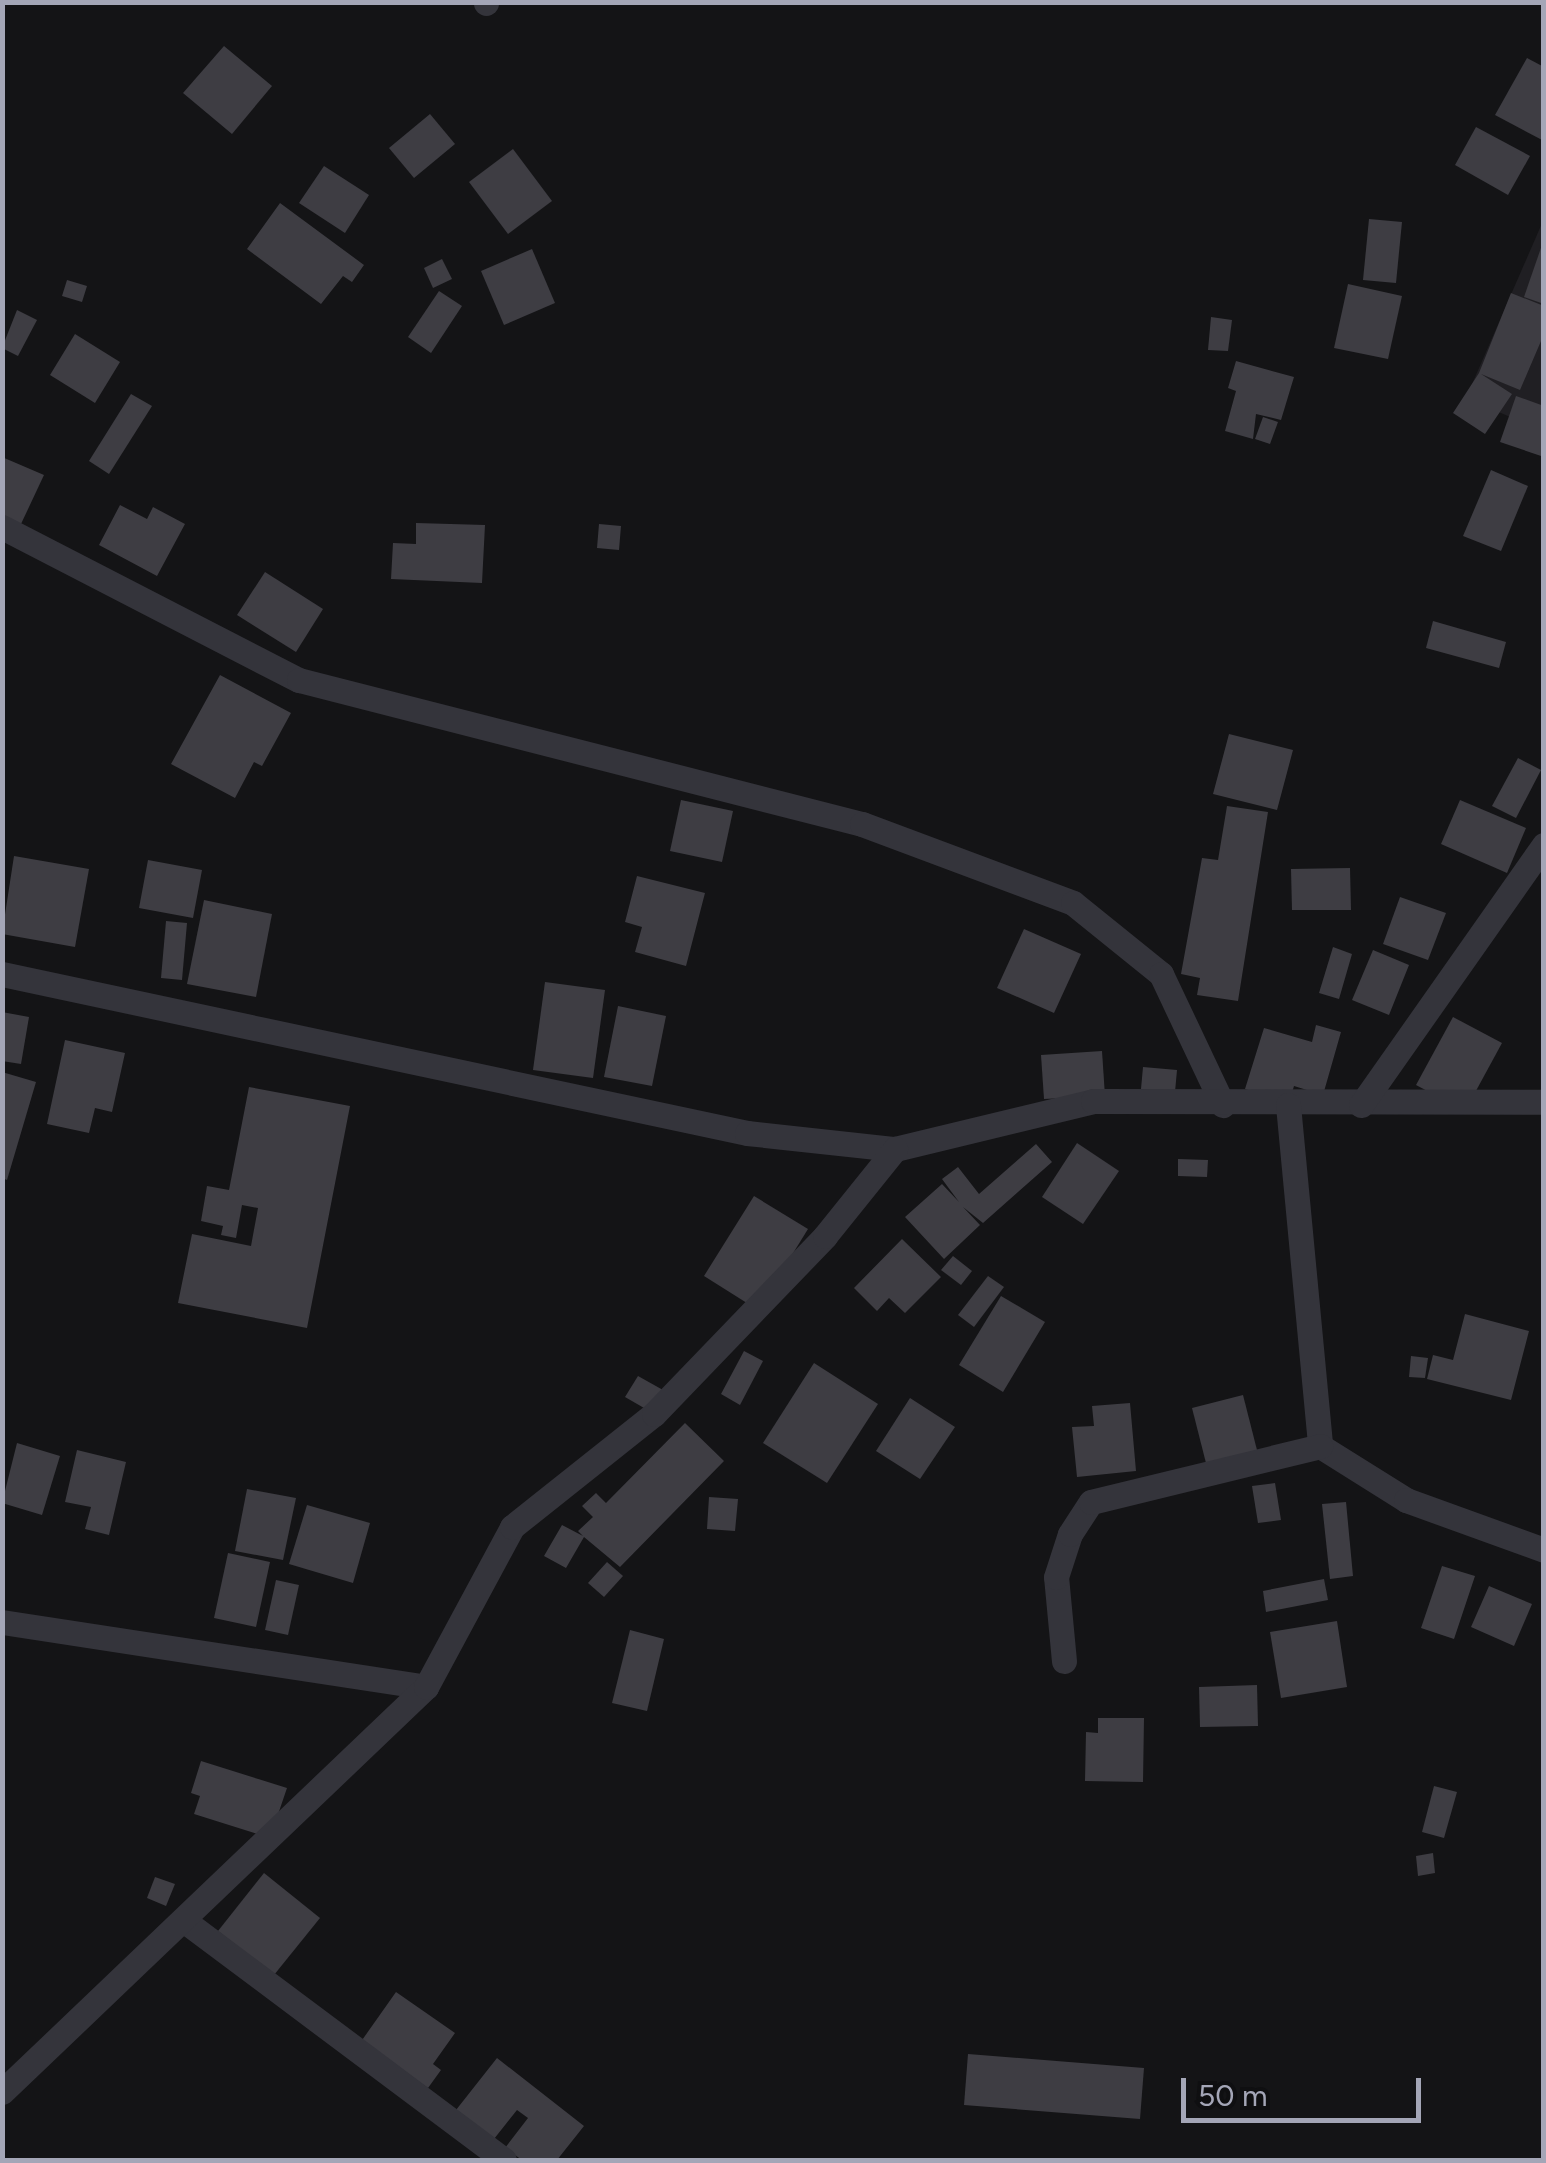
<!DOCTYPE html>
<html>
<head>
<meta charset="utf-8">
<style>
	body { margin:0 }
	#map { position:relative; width:1546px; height:2163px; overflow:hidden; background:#141416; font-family:Figtree,sans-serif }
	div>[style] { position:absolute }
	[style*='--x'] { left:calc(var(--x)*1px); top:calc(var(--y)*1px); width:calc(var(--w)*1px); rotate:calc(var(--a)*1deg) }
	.built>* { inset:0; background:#201f23 }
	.building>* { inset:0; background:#3e3d43 }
	.street>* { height:25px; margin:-12.5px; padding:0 12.5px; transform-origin:12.5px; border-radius:12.5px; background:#34343b }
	span { translate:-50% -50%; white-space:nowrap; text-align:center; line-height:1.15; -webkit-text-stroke:8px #0f0f11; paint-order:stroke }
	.frame { position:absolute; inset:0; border:5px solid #a4a6b7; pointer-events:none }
	.scale { position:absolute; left:1181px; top:2078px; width:240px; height:45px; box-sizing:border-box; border:5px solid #a4a6b7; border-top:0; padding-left:12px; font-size:30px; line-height:35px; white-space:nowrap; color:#a4a6b7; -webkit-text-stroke:8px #0f0f11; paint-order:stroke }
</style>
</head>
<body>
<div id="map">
	<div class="built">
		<i style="clip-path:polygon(1543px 221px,1543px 431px,1466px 398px)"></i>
	</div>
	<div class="building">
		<i style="clip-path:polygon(224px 46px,272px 86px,232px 134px,183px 93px)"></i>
		<i style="clip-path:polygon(1527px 58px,1544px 67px,1544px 141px,1495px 115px)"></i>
		<i style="clip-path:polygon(430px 114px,455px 144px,414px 178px,389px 148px)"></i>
		<i style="clip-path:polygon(1476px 127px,1530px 156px,1508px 195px,1455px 165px)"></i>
		<i style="clip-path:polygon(513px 149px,552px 201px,508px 234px,469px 182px)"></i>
		<i style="clip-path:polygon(324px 166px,369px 195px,345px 233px,299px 203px)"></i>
		<i style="clip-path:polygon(280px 203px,364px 265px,352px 282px,343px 276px,321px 304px,247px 249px)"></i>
		<i style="clip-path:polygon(1369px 219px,1402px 222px,1396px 283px,1363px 280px)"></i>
		<i style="clip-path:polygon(1543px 242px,1544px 242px,1544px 304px,1524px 297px)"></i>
		<i style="clip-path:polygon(532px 249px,555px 303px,504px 325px,481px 271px)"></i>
		<i style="clip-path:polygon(442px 259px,452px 279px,433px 288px,424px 268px)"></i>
		<i style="clip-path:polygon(67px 280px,87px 286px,82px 302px,62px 296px)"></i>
		<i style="clip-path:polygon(1348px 284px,1402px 296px,1388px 359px,1334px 348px)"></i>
		<i style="clip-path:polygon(439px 291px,462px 306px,431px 353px,408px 337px)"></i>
		<i style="clip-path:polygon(1511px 293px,1544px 306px,1544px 334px,1520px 390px,1481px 374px,1512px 394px,1485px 434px,1453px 413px,1479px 373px)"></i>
		<i style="clip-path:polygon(17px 310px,37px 320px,18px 356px,2px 348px)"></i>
		<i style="clip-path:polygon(1211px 317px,1232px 320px,1228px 351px,1208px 350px)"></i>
		<i style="clip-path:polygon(75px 334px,120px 362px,95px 403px,50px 375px)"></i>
		<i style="clip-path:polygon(1236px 361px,1294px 377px,1281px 420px,1256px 414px,1253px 439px,1225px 431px,1236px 391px,1228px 388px)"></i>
		<i style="clip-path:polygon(131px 394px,152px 406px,109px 474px,89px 461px)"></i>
		<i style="clip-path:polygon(1516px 396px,1544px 406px,1544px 457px,1500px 442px)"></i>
		<i style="clip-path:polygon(1263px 417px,1278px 422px,1270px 444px,1255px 439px)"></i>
		<i style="clip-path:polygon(2px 457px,44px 475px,21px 524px,2px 516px)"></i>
		<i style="clip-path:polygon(1491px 470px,1528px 486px,1501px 551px,1463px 536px)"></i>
		<i style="clip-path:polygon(120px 505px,147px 519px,153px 507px,185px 524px,157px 576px,99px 545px)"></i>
		<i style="clip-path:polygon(416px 523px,485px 525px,482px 583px,391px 579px,393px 543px,416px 544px)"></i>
		<i style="clip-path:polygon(599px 524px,621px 526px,619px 550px,597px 548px)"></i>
		<i style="clip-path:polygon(265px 572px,323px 609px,296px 652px,237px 615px)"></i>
		<i style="clip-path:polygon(1433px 621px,1506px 642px,1499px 668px,1426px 648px)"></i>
		<i style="clip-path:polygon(220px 675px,291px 713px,262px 766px,254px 762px,235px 798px,171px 764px)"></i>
		<i style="clip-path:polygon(1229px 734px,1293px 750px,1277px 810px,1213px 794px)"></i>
		<i style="clip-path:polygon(1518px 758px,1541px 770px,1516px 818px,1492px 806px)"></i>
		<i style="clip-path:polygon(681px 800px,733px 811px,722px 862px,670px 851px)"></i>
		<i style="clip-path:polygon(1460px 800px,1526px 828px,1507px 873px,1441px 844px)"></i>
		<i style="clip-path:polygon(1227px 806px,1268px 812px,1238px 1001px,1197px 995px,1200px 978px,1181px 974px,1202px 858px,1218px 860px)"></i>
		<i style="clip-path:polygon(14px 856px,89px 869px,75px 947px,2px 934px)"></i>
		<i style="clip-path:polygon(148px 860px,202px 870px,193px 918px,139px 908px)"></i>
		<i style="clip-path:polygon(1350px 868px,1351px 910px,1292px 910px,1291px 869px)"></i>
		<i style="clip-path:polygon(637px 876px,705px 893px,686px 966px,635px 952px,642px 927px,625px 922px)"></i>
		<i style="clip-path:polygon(1400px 897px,1446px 913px,1428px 960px,1383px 944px)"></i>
		<i style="clip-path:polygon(204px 900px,272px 914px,256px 997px,187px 984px)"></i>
		<i style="clip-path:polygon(166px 921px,187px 923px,182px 980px,161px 978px)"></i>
		<i style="clip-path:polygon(1024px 929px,1081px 954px,1054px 1013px,997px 988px)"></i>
		<i style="clip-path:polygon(1333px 947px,1352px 954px,1339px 999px,1319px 993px)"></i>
		<i style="clip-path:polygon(1373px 950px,1409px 965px,1389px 1015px,1352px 1000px)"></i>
		<i style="clip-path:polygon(545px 982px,605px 990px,593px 1078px,533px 1070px)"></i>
		<i style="clip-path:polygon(618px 1006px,666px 1016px,652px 1086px,604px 1077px)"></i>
		<i style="clip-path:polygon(2px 1012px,29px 1017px,21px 1064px,2px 1061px)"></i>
		<i style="clip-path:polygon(1453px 1017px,1502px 1043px,1465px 1111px,1416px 1085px)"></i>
		<i style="clip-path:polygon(1316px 1025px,1341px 1032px,1323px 1095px,1294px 1086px,1289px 1103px,1245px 1089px,1264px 1028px,1312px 1042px)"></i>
		<i style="clip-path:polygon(65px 1040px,125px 1053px,112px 1112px,95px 1108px,89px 1133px,47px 1124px)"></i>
		<i style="clip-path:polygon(1102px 1051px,1105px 1096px,1044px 1099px,1041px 1055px)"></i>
		<i style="clip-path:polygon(1143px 1067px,1177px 1070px,1175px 1092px,1141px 1089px)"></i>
		<i style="clip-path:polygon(2px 1072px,36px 1082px,7px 1180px,2px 1178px)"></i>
		<i style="clip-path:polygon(249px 1087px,350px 1106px,307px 1328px,178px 1303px,192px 1234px,251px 1246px,258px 1208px,242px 1205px,236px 1238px,221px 1235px,223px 1226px,201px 1221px,207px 1186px,229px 1190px)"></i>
		<i style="clip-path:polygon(1077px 1143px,1119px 1171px,1083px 1224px,1042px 1197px)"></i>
		<i style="clip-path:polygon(1036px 1144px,1052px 1162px,983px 1223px,963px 1207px,980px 1225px,944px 1259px,905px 1217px,942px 1184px,959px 1202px,942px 1179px,958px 1167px,979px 1194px)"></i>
		<i style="clip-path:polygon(1178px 1159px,1208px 1160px,1207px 1177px,1178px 1176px)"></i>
		<i style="clip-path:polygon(754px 1196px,808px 1229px,758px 1310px,704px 1276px)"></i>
		<i style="clip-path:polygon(902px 1239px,941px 1277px,905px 1313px,889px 1298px,877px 1311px,854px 1288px)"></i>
		<i style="clip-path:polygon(953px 1256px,972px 1271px,961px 1285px,941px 1270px)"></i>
		<i style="clip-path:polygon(988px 1276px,1004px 1287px,974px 1327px,958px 1315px)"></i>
		<i style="clip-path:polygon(1001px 1296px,1045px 1322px,1003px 1392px,959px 1365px)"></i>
		<i style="clip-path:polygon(1465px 1314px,1529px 1331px,1511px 1400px,1427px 1379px,1433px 1355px,1453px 1360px)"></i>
		<i style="clip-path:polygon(744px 1351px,763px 1361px,740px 1405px,721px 1394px)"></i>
		<i style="clip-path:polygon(1411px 1356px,1428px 1358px,1425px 1378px,1409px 1377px)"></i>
		<i style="clip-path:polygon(814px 1363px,878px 1404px,827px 1483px,763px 1443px)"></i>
		<i style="clip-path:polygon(638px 1376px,663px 1390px,651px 1412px,625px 1397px)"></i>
		<i style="clip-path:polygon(1243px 1395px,1258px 1454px,1207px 1467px,1192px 1408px)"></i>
		<i style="clip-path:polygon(910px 1398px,955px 1427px,920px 1479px,876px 1451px)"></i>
		<i style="clip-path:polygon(1130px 1403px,1136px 1471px,1077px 1477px,1072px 1427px,1094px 1426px,1092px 1406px)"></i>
		<i style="clip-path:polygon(685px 1423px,724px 1461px,620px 1567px,584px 1537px,566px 1568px,544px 1556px,562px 1525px,583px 1536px,578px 1531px,593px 1517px,582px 1506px,596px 1493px,606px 1503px)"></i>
		<i style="clip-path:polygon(17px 1443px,60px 1456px,42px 1515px,2px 1503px)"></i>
		<i style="clip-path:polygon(77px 1450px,126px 1462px,109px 1535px,85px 1529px,91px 1507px,65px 1502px)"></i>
		<i style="clip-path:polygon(1275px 1483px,1281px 1520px,1258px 1523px,1252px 1486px)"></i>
		<i style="clip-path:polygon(247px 1489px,296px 1498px,283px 1560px,235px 1551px)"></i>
		<i style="clip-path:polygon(709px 1497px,738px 1499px,735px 1531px,707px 1529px)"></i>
		<i style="clip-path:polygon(1346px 1502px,1353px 1576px,1330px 1579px,1322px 1504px)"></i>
		<i style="clip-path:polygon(307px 1505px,370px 1523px,353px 1583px,289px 1564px)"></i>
		<i style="clip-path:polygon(228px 1553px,270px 1562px,256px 1627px,214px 1618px)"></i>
		<i style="clip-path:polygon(607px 1562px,623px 1576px,604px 1597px,588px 1583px)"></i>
		<i style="clip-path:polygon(1442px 1566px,1475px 1576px,1454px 1639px,1421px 1628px)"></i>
		<i style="clip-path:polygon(1324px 1579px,1328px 1600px,1266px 1612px,1263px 1591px)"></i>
		<i style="clip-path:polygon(276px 1580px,299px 1585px,288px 1635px,265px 1630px)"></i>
		<i style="clip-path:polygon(1489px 1586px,1532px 1604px,1514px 1646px,1471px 1627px)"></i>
		<i style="clip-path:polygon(1337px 1621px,1347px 1687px,1281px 1698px,1270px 1632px)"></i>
		<i style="clip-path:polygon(630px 1630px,664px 1639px,647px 1711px,612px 1703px)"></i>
		<i style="clip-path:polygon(1257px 1685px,1258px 1726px,1200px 1727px,1199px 1687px)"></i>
		<i style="clip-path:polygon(1098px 1718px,1144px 1718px,1143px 1782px,1085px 1781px,1086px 1732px,1098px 1733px)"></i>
		<i style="clip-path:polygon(201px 1761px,287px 1788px,270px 1838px,194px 1814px,200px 1796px,191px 1793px)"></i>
		<i style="clip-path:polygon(1434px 1786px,1457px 1792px,1444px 1838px,1422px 1832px)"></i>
		<i style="clip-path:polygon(1433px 1853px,1435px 1873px,1418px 1876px,1416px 1856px)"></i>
		<i style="clip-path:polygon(264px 1873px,320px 1918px,274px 1975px,218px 1931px)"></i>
		<i style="clip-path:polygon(155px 1877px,175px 1884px,166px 1906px,147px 1898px)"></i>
		<i style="clip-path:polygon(396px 1992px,455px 2033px,433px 2064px,441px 2070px,428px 2088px,360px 2043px)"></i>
		<i style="clip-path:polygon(968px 2054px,1144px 2068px,1140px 2119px,964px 2105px)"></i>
		<i style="clip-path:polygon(497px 2058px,584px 2126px,557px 2160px,522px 2160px,505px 2148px,528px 2118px,517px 2110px,494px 2139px,456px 2110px)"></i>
	</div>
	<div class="street">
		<i style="--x:486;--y:2;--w:1;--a:90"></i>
		<i style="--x:2;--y:527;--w:334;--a:27.3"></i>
		<i style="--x:299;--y:680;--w:581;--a:14.35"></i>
		<i style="--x:862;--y:824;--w:225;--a:20.5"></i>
		<i style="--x:1073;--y:903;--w:113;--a:38.9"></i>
		<i style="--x:1161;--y:974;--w:145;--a:64.7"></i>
		<i style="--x:2;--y:974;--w:762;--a:12.05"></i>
		<i style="--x:747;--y:1133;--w:149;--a:6.2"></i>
		<i style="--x:895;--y:1149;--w:204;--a:-13.6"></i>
		<i style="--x:1093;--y:1101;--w:451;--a:0.1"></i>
		<i style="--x:1288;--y:1105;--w:342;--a:84.6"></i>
		<i style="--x:1320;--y:1446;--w:102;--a:32.1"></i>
		<i style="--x:1406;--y:1500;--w:147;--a:19.9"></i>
		<i style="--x:1361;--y:1105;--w:318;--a:-54.9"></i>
		<i style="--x:2;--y:1622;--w:429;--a:8.7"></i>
		<i style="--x:1064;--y:1661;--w:84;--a:-95.4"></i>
		<i style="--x:1056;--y:1577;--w:45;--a:-72"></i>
		<i style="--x:1070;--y:1534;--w:38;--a:-57"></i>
		<i style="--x:1091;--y:1502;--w:236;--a:-13.7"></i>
		<i style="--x:186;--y:1922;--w:397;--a:36.8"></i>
		<i style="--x:2;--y:2092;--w:586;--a:-43.69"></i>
		<i style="--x:426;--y:1687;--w:182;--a:-61.7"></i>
		<i style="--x:512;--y:1527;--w:181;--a:-38.5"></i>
		<i style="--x:654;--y:1414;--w:247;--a:-46.1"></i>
		<i style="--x:825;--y:1236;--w:112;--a:-51.2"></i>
	</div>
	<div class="frame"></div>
	<div class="scale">50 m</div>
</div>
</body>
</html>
